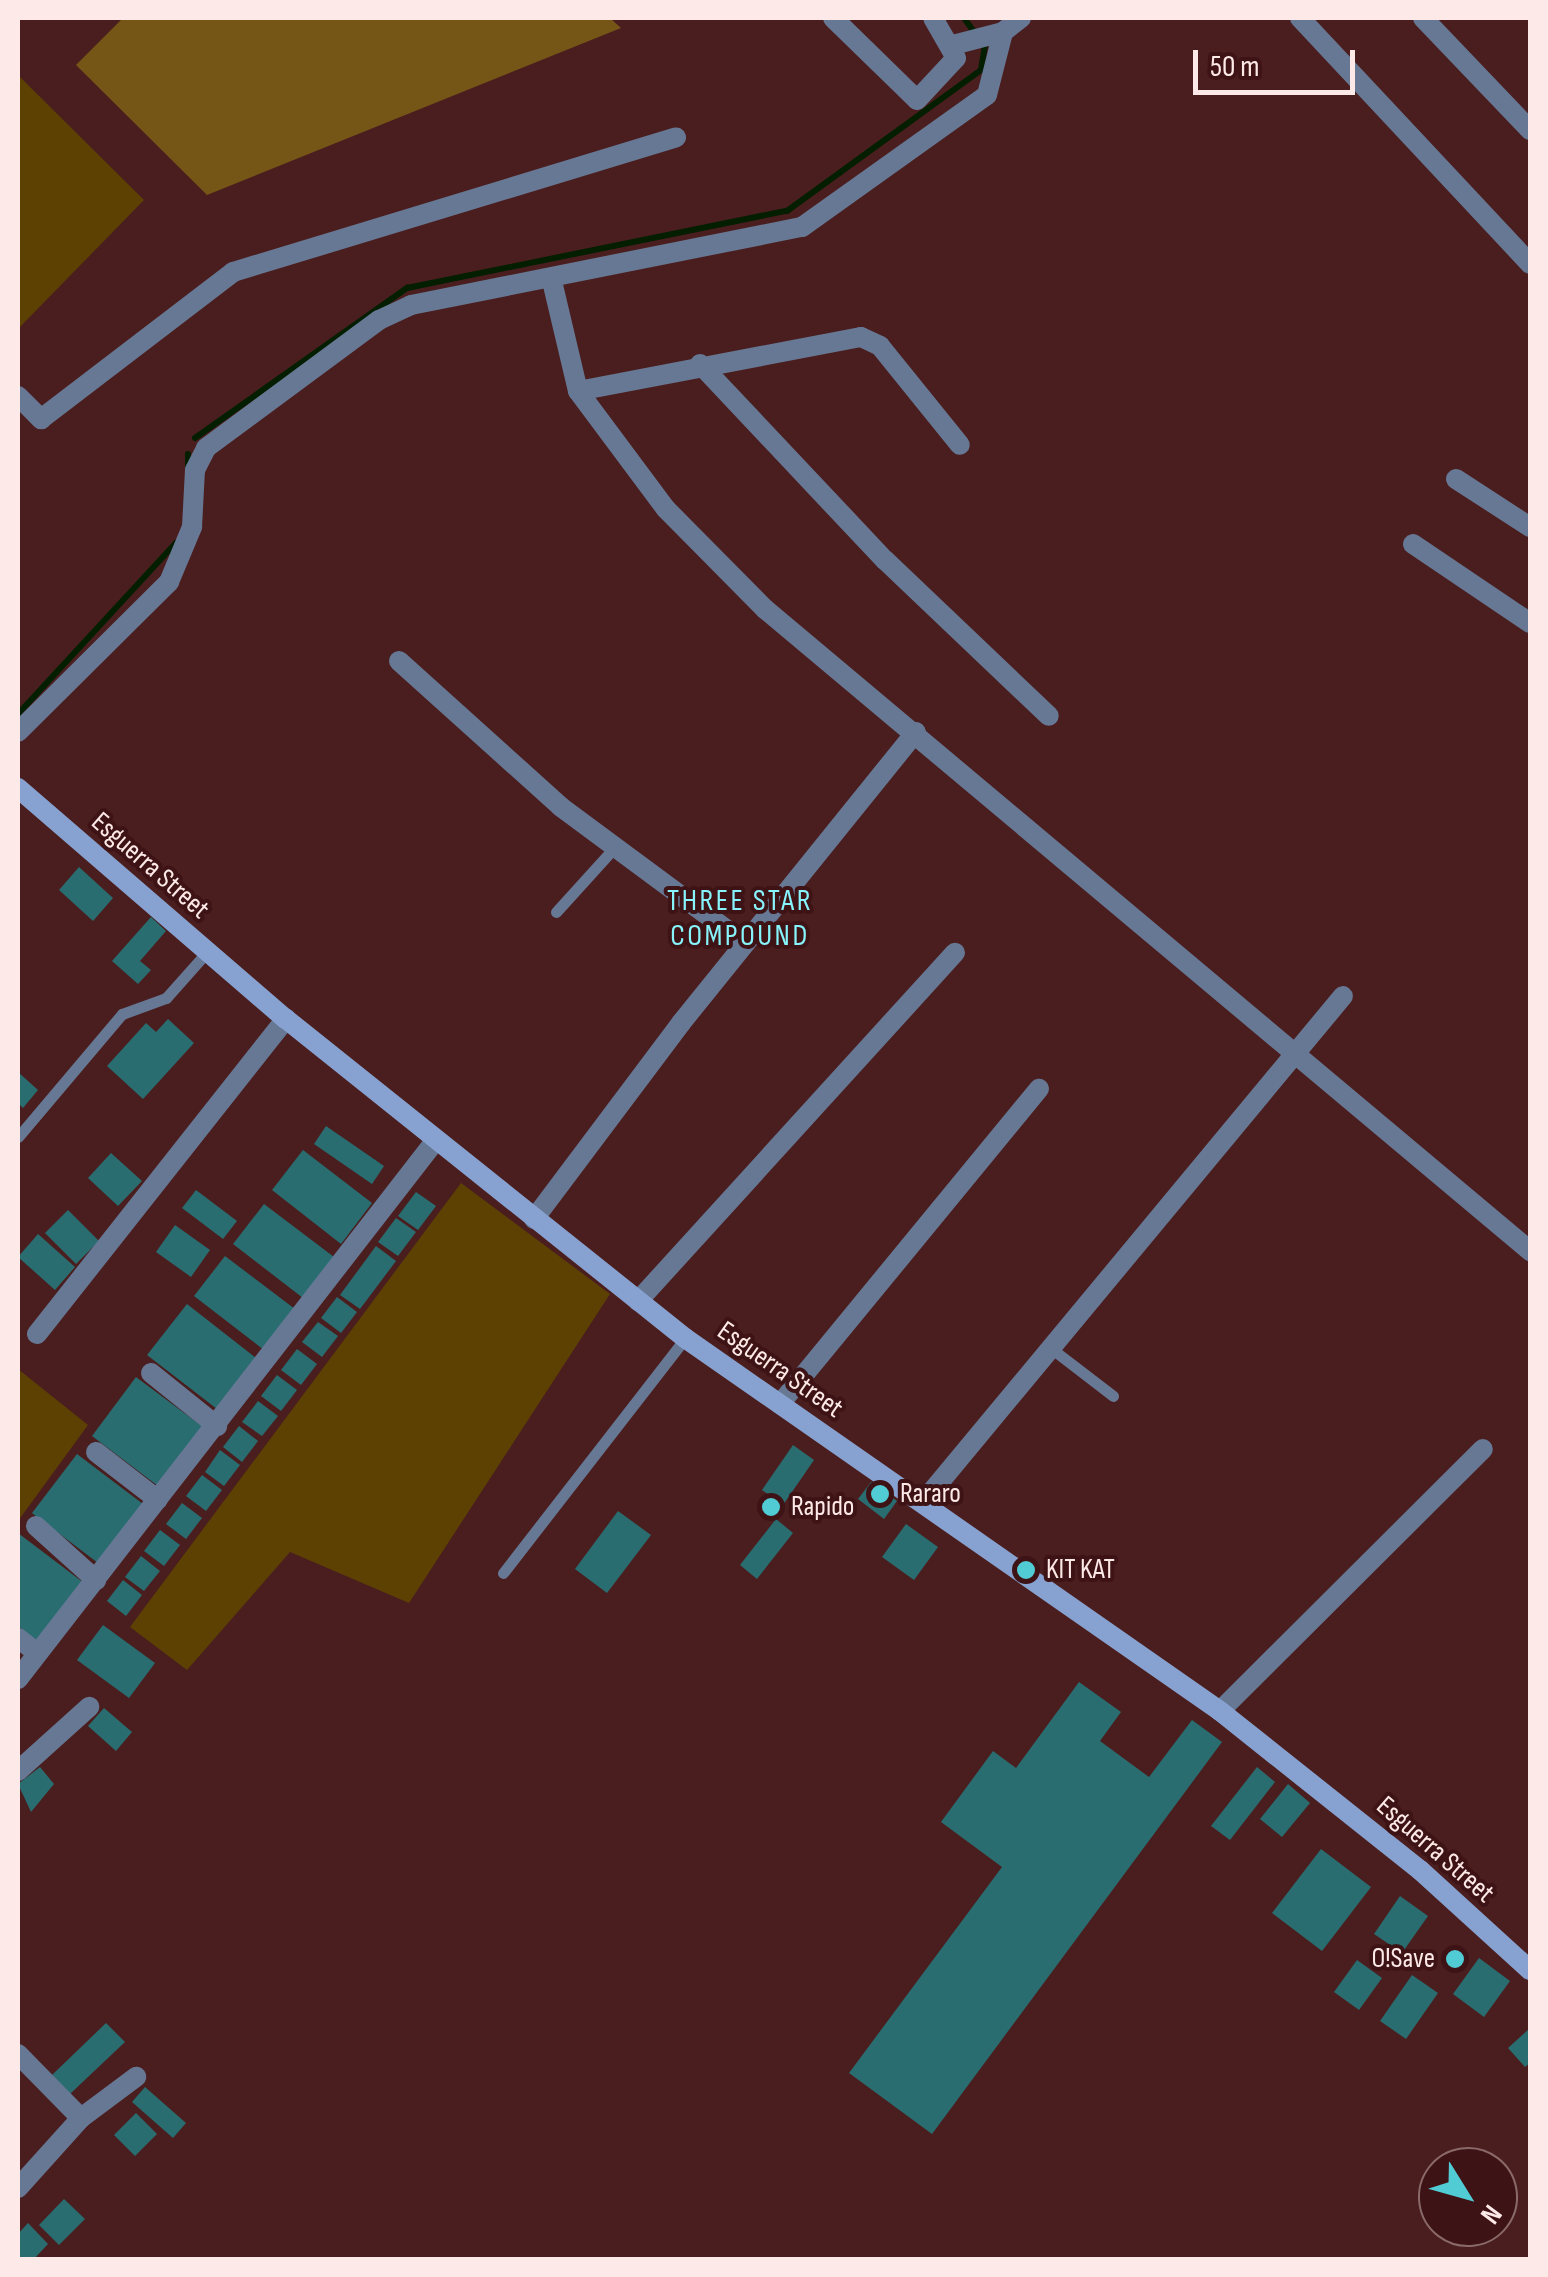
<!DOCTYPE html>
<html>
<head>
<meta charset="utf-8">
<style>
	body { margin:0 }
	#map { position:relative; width:1548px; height:2277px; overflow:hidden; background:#4a1e1e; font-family:"Sofia Sans Condensed",sans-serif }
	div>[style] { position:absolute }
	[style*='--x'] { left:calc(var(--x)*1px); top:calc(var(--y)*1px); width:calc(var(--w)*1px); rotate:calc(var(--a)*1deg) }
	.green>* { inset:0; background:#5c4103 }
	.forest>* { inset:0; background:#755617 }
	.stream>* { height:6px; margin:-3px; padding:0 3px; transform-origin:3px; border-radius:3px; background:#031e01 }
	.building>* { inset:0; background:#296d71 }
	.service>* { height:11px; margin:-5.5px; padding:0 5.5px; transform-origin:5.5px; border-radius:5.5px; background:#677895 }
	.minor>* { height:20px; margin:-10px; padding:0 10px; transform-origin:10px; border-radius:10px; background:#677895 }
	.secondary>* { height:20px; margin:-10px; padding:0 10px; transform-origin:10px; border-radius:10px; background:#87a2d0 }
	.dots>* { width:28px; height:28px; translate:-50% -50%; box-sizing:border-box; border:5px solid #3e1315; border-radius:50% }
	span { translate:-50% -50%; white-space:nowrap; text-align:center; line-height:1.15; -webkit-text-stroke:8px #3e1315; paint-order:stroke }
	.street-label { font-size:28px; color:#fce9e8 }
	.poi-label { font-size:28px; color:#fce9e8 }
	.left { translate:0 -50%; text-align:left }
	.right { translate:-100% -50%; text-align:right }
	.neighbourhood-label { font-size:30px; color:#87f3fa; letter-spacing:2.5px }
	.frame { position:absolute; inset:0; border:20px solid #fce9e8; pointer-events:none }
	.north { position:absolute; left:1418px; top:2147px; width:100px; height:100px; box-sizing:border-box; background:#3e1315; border:2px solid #8a6969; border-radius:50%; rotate:127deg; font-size:28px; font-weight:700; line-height:40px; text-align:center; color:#fce9e8 }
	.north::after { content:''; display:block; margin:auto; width:35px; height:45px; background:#51ccd4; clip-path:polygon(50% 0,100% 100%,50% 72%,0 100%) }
	.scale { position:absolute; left:1193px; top:50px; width:162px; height:45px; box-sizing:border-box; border:5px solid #fce9e8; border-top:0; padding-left:12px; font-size:30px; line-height:35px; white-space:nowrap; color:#fce9e8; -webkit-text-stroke:8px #3e1315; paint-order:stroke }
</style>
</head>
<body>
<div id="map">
	<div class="green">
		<i style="clip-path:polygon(18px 75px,144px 200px,18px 329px)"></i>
		<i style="clip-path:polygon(461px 1183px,610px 1294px,409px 1603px,290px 1552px,187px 1670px,130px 1627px)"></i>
		<i style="clip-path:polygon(18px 1369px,88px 1425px,18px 1521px)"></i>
	</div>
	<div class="forest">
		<i style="clip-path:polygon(123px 18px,610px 18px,621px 28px,207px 195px,76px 65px)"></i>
	</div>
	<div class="stream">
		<i style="--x:964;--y:18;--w:19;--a:54"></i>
		<i style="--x:195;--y:438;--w:260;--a:-35.3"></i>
		<i style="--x:407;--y:288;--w:388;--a:-11.5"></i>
		<i style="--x:787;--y:211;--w:240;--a:-36"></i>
		<i style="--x:981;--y:70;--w:24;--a:-81"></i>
		<i style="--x:188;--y:454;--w:15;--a:90"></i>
		<i style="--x:18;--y:714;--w:233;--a:-47.3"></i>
	</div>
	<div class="building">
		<i style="clip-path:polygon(79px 867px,113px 898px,93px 921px,59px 890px)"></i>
		<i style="clip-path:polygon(151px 917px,166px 931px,140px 961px,151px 970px,138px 984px,112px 961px)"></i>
		<i style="clip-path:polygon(168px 1019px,194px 1043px,143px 1099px,107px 1066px,146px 1023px,156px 1032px)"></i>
		<i style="clip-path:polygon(18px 1072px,38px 1090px,23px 1108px,18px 1103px)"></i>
		<i style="clip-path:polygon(326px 1126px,384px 1166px,372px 1184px,314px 1144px)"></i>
		<i style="clip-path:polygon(303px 1150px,372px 1203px,341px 1244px,272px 1190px)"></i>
		<i style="clip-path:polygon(111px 1153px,142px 1181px,118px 1206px,88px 1178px)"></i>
		<i style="clip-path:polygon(196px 1190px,237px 1221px,223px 1239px,182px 1208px)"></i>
		<i style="clip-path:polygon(416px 1192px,436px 1206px,418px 1230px,398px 1216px)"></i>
		<i style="clip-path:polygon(264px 1204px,334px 1257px,303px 1298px,233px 1244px)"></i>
		<i style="clip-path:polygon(68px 1210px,99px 1241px,76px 1264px,45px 1233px)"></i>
		<i style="clip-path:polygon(396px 1218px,416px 1232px,398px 1256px,378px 1242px)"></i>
		<i style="clip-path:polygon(175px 1225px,210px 1250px,191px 1277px,156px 1252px)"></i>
		<i style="clip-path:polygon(38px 1234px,75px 1267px,55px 1290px,18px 1257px)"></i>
		<i style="clip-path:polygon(376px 1246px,396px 1261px,360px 1309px,340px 1295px)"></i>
		<i style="clip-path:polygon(225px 1256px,295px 1309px,264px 1350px,194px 1296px)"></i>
		<i style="clip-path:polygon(337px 1297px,357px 1312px,341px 1333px,321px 1318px)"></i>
		<i style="clip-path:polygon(187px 1304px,256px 1358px,217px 1409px,147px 1355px)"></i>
		<i style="clip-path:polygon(318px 1322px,338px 1336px,322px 1357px,302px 1342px)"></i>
		<i style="clip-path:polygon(297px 1349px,317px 1364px,301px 1385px,281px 1370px)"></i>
		<i style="clip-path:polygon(277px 1375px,297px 1390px,281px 1411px,261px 1396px)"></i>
		<i style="clip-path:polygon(136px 1377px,203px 1427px,158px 1486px,92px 1436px)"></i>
		<i style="clip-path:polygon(258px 1401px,278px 1416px,262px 1436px,242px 1422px)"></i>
		<i style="clip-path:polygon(239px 1426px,258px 1441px,242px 1462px,223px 1447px)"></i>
		<i style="clip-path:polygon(793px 1445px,814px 1460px,783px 1505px,762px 1490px)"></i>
		<i style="clip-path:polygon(220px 1450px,240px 1465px,224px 1486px,205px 1472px)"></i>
		<i style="clip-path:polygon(77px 1454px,143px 1504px,98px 1563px,32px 1513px)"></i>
		<i style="clip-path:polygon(202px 1475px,222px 1490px,206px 1511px,186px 1496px)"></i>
		<i style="clip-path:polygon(871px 1482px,897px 1501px,884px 1519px,858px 1499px)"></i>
		<i style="clip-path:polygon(182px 1503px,202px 1518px,186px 1539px,166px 1524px)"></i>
		<i style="clip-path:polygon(618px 1511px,651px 1535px,607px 1593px,575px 1569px)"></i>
		<i style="clip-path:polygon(776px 1519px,793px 1533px,757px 1579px,740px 1565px)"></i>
		<i style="clip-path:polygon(906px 1524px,938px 1547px,914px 1580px,882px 1557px)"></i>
		<i style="clip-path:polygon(160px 1530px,180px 1545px,164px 1566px,144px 1551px)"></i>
		<i style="clip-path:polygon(18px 1533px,84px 1583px,40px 1643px,18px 1626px)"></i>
		<i style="clip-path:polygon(141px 1556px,160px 1571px,144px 1591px,125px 1577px)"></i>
		<i style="clip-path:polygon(123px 1580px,142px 1595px,126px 1616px,107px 1601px)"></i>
		<i style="clip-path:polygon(103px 1625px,155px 1663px,129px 1698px,77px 1660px)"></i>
		<i style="clip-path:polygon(1079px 1682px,1121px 1712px,1100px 1741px,1149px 1777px,1192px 1720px,1222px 1742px,932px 2134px,849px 2073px,1002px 1867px,941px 1822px,993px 1751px,1016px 1768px)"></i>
		<i style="clip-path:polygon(104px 1708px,132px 1732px,116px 1751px,88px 1726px)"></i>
		<i style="clip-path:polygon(40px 1767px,54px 1784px,31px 1812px,18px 1784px)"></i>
		<i style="clip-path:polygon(1257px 1767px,1275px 1782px,1230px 1840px,1211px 1826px)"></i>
		<i style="clip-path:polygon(1288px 1784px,1310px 1803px,1282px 1837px,1260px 1819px)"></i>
		<i style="clip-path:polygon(1321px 1849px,1371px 1887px,1322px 1951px,1272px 1913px)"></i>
		<i style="clip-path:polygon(1400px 1896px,1428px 1916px,1402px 1953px,1374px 1934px)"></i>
		<i style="clip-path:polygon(1479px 1958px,1510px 1981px,1484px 2017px,1453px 1994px)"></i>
		<i style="clip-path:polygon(1357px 1960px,1382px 1978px,1359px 2010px,1334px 1992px)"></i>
		<i style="clip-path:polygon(1412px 1975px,1438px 1993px,1406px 2039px,1380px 2021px)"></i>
		<i style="clip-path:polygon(106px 2023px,125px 2042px,70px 2094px,52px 2075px)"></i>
		<i style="clip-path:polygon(1530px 2028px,1530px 2063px,1525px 2067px,1508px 2048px)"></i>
		<i style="clip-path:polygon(145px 2087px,186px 2123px,173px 2138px,132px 2102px)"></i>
		<i style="clip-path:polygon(136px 2113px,157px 2134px,135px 2156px,114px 2135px)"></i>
		<i style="clip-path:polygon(64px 2199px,85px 2219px,59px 2245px,39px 2225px)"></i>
		<i style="clip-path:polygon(28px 2223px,48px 2244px,33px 2260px,18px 2260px,18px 2234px)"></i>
	</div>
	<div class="service">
		<i style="--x:556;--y:912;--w:88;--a:-47.8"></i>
		<i style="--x:18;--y:1137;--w:161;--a:-49.8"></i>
		<i style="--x:122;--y:1014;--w:47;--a:-20"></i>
		<i style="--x:166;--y:998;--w:62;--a:-48.3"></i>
		<i style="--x:1052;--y:1349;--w:77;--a:37.6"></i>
		<i style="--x:503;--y:1573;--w:297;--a:-52.2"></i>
	</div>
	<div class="minor">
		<i style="--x:833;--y:18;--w:117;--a:44.3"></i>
		<i style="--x:917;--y:100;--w:57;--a:-47.1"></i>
		<i style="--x:956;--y:58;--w:46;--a:-119.9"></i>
		<i style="--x:1300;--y:18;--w:337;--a:46.9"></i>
		<i style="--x:1423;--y:18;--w:155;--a:46.3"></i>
		<i style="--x:953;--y:45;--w:52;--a:-14.6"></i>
		<i style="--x:1003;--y:32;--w:23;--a:-38"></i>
		<i style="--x:552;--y:281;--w:113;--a:76.7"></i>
		<i style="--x:578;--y:391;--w:147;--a:53.3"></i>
		<i style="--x:666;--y:509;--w:141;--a:45.3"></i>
		<i style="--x:765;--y:609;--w:999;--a:40"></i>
		<i style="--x:700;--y:364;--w:270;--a:46.7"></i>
		<i style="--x:885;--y:560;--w:226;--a:43.6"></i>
		<i style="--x:578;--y:391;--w:288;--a:-10.8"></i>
		<i style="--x:861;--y:337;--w:21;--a:25"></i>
		<i style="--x:880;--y:346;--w:127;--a:51.1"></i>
		<i style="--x:18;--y:396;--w:33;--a:45"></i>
		<i style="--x:41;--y:419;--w:242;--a:-37.4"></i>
		<i style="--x:233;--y:272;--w:463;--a:-16.9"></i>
		<i style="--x:1456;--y:479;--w:88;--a:33"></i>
		<i style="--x:1413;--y:544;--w:141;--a:34"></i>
		<i style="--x:399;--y:661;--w:218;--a:42"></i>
		<i style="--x:561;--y:807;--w:229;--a:36.5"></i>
		<i style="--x:18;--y:732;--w:213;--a:-44.8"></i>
		<i style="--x:169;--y:582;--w:60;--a:-67.3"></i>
		<i style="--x:192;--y:527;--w:57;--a:-87"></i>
		<i style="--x:195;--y:470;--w:25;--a:-63"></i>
		<i style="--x:206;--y:448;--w:215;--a:-36.5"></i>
		<i style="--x:379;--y:320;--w:35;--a:-25"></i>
		<i style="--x:411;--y:305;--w:399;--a:-11.3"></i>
		<i style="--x:802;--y:227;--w:227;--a:-35.5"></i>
		<i style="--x:987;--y:95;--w:65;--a:-75.7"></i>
		<i style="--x:534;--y:1219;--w:245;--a:-53.1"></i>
		<i style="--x:681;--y:1023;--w:374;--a:-51.1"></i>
		<i style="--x:638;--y:1301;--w:471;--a:-47.7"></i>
		<i style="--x:37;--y:1334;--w:402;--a:-51.7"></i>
		<i style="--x:151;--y:1373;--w:85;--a:38.8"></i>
		<i style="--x:780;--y:1404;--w:408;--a:-50.6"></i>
		<i style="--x:96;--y:1452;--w:78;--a:37.7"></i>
		<i style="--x:924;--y:1501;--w:656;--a:-50.32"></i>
		<i style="--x:36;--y:1526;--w:81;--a:42"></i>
		<i style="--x:18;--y:1638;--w:24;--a:38"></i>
		<i style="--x:18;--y:1679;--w:681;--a:-52.22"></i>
		<i style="--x:1220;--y:1711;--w:371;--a:-44.9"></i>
		<i style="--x:18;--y:1771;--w:96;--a:-42"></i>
		<i style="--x:18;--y:2054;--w:90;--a:45.5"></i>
		<i style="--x:18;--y:2188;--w:94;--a:-48"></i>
		<i style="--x:81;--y:2118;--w:69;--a:-36.7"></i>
	</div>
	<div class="secondary">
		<i style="--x:18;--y:788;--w:354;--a:40.8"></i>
		<i style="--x:286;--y:1019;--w:511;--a:38.64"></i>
		<i style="--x:685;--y:1338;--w:652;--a:34.88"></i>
		<i style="--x:1220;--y:1711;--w:256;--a:38.5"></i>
		<i style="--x:1420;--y:1870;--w:149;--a:42.3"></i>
	</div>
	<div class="dots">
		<i style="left:880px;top:1494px;background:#51ccd4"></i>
		<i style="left:771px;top:1507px;background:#51ccd4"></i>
		<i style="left:1026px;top:1570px;background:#51ccd4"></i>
		<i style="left:1455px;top:1959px;background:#51ccd4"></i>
	</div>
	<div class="street-label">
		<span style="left:150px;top:866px;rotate:41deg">Esguerra Street</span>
		<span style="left:780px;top:1370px;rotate:35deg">Esguerra Street</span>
		<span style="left:1435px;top:1850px;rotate:41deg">Esguerra Street</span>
	</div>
	<div class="poi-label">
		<span class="left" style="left:900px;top:1494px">Rararo</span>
		<span class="left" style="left:791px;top:1507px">Rapido</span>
		<span class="left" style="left:1046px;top:1570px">KIT KAT</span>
		<span class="right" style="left:1435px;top:1959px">O!Save</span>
	</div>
	<div class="neighbourhood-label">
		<span style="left:740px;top:918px">THREE STAR<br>COMPOUND</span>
	</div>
	<div class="frame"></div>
	<div class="north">N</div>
	<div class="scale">50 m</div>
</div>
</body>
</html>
